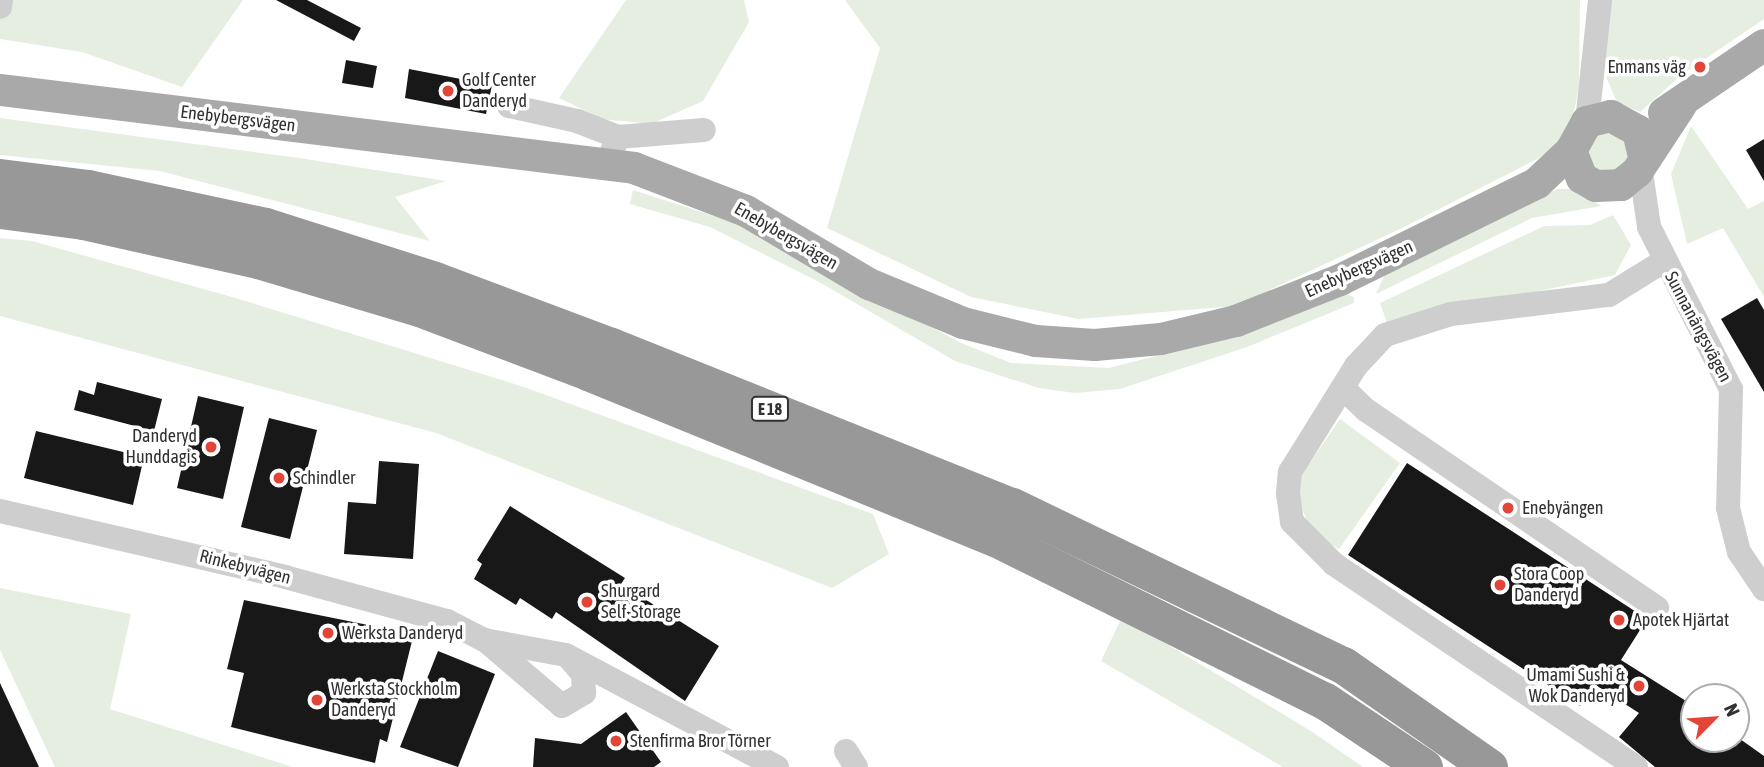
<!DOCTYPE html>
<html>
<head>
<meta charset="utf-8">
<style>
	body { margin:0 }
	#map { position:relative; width:1764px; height:767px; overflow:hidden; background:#fff; font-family:"Asap Condensed",sans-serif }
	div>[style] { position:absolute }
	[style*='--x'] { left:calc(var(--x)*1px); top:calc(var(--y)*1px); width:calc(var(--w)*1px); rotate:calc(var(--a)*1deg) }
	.green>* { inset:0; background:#e5eee0 }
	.building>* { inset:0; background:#181818 }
	.minor>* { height:24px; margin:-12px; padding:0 12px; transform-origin:12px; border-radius:12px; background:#cecece }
	.major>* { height:32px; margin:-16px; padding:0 16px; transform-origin:16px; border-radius:16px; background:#a9a9a9 }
	.highway>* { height:37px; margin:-18.5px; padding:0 18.5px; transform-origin:18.5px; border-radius:18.5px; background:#989898 }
	.dots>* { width:19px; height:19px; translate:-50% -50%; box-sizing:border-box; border:4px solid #fff; border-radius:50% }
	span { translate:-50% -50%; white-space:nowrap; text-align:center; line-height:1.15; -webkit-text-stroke:7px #fff; paint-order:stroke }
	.shield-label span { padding:2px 5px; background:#fff; border:2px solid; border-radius:5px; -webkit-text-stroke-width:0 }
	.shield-label { font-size:16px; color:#313131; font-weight:700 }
	.poi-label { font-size:18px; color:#313131 }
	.right { translate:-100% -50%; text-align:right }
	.left { translate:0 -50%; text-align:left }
	.street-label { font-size:18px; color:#313131 }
	.north { position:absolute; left:1680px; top:683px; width:70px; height:70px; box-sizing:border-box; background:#fff; border:2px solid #adadad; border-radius:50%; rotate:65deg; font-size:19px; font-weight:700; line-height:28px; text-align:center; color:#313131 }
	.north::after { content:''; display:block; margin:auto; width:24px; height:32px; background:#e34438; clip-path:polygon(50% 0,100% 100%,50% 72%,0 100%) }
</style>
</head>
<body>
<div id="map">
	<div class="green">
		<i style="clip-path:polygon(0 0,243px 0,182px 87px,82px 52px,0 39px)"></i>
		<i style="clip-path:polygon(626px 0,744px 0,749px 22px,703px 101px,651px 124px,602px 119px,559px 98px)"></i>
		<i style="clip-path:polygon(845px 0,1580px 0,1579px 85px,1570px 134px,1539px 158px,1400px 229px,1235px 306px,1079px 319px,971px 297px,827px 228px,880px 48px)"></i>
		<i style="clip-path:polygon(1611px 0,1764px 0,1764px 19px,1680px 76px,1640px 112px,1617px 102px,1607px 79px,1602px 47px)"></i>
		<i style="clip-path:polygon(0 118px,299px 158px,446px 181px,395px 197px,430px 241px,160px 171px,0 155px)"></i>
		<i style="clip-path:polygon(1691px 126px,1748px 209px,1764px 201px,1764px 297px,1723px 228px,1687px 244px,1671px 174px)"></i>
		<i style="clip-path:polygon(1595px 131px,1623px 135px,1630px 155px,1625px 166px,1605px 175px,1585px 161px)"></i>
		<i style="clip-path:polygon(1557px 189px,1577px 189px,1601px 206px,1532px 218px,1376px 294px,1386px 272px)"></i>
		<i style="clip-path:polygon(633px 190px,742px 225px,961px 343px,1011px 363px,1109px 368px,1207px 343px,1342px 293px,1354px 297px,1354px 303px,1247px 347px,1120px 389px,1075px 393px,1039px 388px,955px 361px,821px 283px,710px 227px,630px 204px)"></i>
		<i style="clip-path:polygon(1613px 215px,1631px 245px,1615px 275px,1387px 323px,1380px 303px,1544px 226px,1590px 225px)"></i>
		<i style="clip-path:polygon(0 238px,32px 241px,239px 299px,521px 386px,873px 514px,889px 554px,832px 588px,436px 433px,0 316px)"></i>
		<i style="clip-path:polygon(1340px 419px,1400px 463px,1339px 549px,1313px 535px,1298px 499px,1300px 477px)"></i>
		<i style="clip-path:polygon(0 588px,131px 614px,110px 709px,293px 767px,55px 767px,0 650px)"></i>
		<i style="clip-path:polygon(1122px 617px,1311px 731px,1363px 767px,1283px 767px,1101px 661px)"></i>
	</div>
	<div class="building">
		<i style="clip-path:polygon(276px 0,307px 0,361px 28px,354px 41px)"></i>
		<i style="clip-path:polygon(346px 60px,377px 66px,373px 88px,342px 83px)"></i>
		<i style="clip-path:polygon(409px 69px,492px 85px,486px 114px,405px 98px)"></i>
		<i style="clip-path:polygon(1764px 139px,1764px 181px,1746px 150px)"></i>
		<i style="clip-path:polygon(1757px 298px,1764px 310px,1764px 392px,1721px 319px)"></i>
		<i style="clip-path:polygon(97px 382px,162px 399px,154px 431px,74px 410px,79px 390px,94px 395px)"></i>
		<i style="clip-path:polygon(198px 396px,244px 407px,223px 499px,177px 488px)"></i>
		<i style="clip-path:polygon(269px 418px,317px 430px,290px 539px,241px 527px)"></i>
		<i style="clip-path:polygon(36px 431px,144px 457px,133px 505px,24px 478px)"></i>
		<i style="clip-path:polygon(379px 461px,419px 464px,413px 559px,344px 554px,348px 502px,376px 504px)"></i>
		<i style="clip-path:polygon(1407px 463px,1647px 619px,1621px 660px,1694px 706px,1694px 739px,1740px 739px,1764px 756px,1764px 767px,1655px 767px,1619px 737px,1639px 713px,1594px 684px,1580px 706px,1348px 555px)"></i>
		<i style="clip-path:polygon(510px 506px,625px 578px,621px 584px,719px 646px,685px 701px,556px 612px,552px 619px,520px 598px,516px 605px,474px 579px,482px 564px,477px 560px)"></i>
		<i style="clip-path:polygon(244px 600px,373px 626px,371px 632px,412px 641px,387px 742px,380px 739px,375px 763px,231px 727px,244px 673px,227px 669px)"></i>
		<i style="clip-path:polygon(438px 651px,495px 674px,458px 767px,400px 747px)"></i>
		<i style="clip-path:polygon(0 683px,39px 767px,0 767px)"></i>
		<i style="clip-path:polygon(626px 712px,661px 762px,654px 767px,533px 767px,535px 738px,581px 744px)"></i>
	</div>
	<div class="minor">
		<i style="--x:0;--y:7;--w:7;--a:-82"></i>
		<i style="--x:509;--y:106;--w:70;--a:12.4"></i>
		<i style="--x:577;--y:121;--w:44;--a:21.3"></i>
		<i style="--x:1587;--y:122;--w:123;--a:-83.9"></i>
		<i style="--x:607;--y:163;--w:28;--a:-67"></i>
		<i style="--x:618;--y:137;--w:86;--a:-4.7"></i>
		<i style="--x:1640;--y:165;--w:63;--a:81.7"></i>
		<i style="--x:1649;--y:227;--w:182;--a:63.2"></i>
		<i style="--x:1731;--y:389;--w:119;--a:91.4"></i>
		<i style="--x:1728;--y:508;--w:45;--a:76"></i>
		<i style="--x:1739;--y:552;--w:45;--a:56"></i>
		<i style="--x:1343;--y:388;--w:32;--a:44"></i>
		<i style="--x:1366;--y:410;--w:352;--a:34.2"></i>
		<i style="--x:0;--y:511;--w:293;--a:13"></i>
		<i style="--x:285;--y:577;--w:168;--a:15.2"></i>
		<i style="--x:447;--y:621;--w:42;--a:27.2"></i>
		<i style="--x:484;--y:640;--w:83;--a:10.4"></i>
		<i style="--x:566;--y:655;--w:239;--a:28"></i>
		<i style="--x:485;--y:640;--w:101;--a:40.6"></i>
		<i style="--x:562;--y:706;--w:26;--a:-31"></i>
		<i style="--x:584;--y:693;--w:19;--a:-93"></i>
		<i style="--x:583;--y:674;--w:21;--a:-131"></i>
		<i style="--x:846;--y:751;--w:19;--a:58"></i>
		<i style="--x:1636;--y:767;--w:364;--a:-146.1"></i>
		<i style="--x:1334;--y:564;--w:59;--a:-135"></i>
		<i style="--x:1292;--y:522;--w:29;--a:-98"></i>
		<i style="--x:1288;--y:493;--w:21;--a:-85"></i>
		<i style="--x:1290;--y:472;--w:125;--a:-58.1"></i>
		<i style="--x:1356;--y:366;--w:42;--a:-46.9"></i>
		<i style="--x:1385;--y:335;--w:69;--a:-17.7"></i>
		<i style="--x:1451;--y:314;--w:159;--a:-6.9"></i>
		<i style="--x:1609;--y:295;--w:65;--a:-31.7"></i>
	</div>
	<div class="major">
		<i style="--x:0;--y:90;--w:639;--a:7.01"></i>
		<i style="--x:634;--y:168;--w:120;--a:21"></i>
		<i style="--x:746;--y:211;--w:143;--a:30.7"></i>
		<i style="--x:869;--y:284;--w:102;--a:22.5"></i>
		<i style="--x:963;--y:323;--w:75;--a:13.9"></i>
		<i style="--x:1036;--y:341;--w:59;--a:3.9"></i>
		<i style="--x:1095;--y:345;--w:66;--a:-5.2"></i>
		<i style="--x:1161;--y:339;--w:77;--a:-13.5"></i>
		<i style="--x:1236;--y:321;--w:112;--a:-21.5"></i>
		<i style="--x:1340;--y:280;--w:220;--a:-26.2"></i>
		<i style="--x:1537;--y:183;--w:47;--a:-43.3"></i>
		<i style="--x:1664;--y:113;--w:121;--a:-34.2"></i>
		<i style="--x:1644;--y:157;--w:27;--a:-103"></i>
		<i style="--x:1638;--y:131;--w:31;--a:-151"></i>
		<i style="--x:1611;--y:116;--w:25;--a:166"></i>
		<i style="--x:1587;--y:122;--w:33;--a:119"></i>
		<i style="--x:1571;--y:151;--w:29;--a:68"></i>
		<i style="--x:1582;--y:178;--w:16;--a:30"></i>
		<i style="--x:1596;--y:186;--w:25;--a:-2"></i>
		<i style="--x:1621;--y:185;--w:21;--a:-39"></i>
		<i style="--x:1637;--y:172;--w:80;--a:-56.7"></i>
	</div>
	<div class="highway">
		<i style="--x:0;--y:177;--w:89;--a:7.1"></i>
		<i style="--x:88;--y:188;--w:181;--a:12.1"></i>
		<i style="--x:265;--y:226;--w:178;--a:17.6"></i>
		<i style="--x:435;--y:280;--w:188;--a:20.6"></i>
		<i style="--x:611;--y:346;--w:432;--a:21.8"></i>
		<i style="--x:1012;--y:506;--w:367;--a:25.7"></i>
		<i style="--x:1343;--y:665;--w:178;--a:34.9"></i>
		<i style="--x:0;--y:210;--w:84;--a:7.5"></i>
		<i style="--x:83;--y:221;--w:179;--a:12.6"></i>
		<i style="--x:258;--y:260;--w:168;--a:16.6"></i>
		<i style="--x:419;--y:308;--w:181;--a:20.7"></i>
		<i style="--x:588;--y:372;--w:440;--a:22.2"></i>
		<i style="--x:995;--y:538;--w:368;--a:26.3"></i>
		<i style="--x:1325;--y:701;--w:119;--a:33.7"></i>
	</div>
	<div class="dots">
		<i style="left:1700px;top:67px;background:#e34438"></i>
		<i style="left:448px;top:91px;background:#e34438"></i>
		<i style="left:211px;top:447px;background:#e34438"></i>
		<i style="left:279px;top:478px;background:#e34438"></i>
		<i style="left:1508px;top:508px;background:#e34438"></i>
		<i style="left:1500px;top:585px;background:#e34438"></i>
		<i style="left:587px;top:602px;background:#e34438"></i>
		<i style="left:1619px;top:620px;background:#e34438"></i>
		<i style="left:328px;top:633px;background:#e34438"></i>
		<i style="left:1639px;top:686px;background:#e34438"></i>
		<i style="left:317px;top:700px;background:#e34438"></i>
		<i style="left:616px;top:741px;background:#e34438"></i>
	</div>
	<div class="shield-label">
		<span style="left:770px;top:409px">E 18</span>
	</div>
	<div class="poi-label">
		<span class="right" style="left:1686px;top:67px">Enmans väg</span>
		<span class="left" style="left:462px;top:91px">Golf Center<br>Danderyd</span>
		<span class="right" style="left:197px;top:447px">Danderyd<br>Hunddagis</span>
		<span class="left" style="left:293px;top:478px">Schindler</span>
		<span class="left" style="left:1522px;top:508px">Enebyängen</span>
		<span class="left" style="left:1514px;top:585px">Stora Coop<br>Danderyd</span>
		<span class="left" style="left:601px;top:602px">Shurgard<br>Self-Storage</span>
		<span class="left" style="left:1633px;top:620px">Apotek Hjärtat</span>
		<span class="left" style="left:342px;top:633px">Werksta Danderyd</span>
		<span class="right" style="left:1625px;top:686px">Umami Sushi &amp;<br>Wok Danderyd</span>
		<span class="left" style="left:331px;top:700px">Werksta Stockholm<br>Danderyd</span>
		<span class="left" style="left:630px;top:741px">Stenfirma Bror Törner</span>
	</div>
	<div class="street-label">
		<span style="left:238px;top:119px;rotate:7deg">Enebybergsvägen</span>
		<span style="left:786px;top:236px;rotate:30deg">Enebybergsvägen</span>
		<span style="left:1359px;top:269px;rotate:-24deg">Enebybergsvägen</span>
		<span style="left:1698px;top:327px;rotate:62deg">Sunnanängsvägen</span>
		<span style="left:245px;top:567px;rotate:14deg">Rinkebyvägen</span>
	</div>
	<div class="north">N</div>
</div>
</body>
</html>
